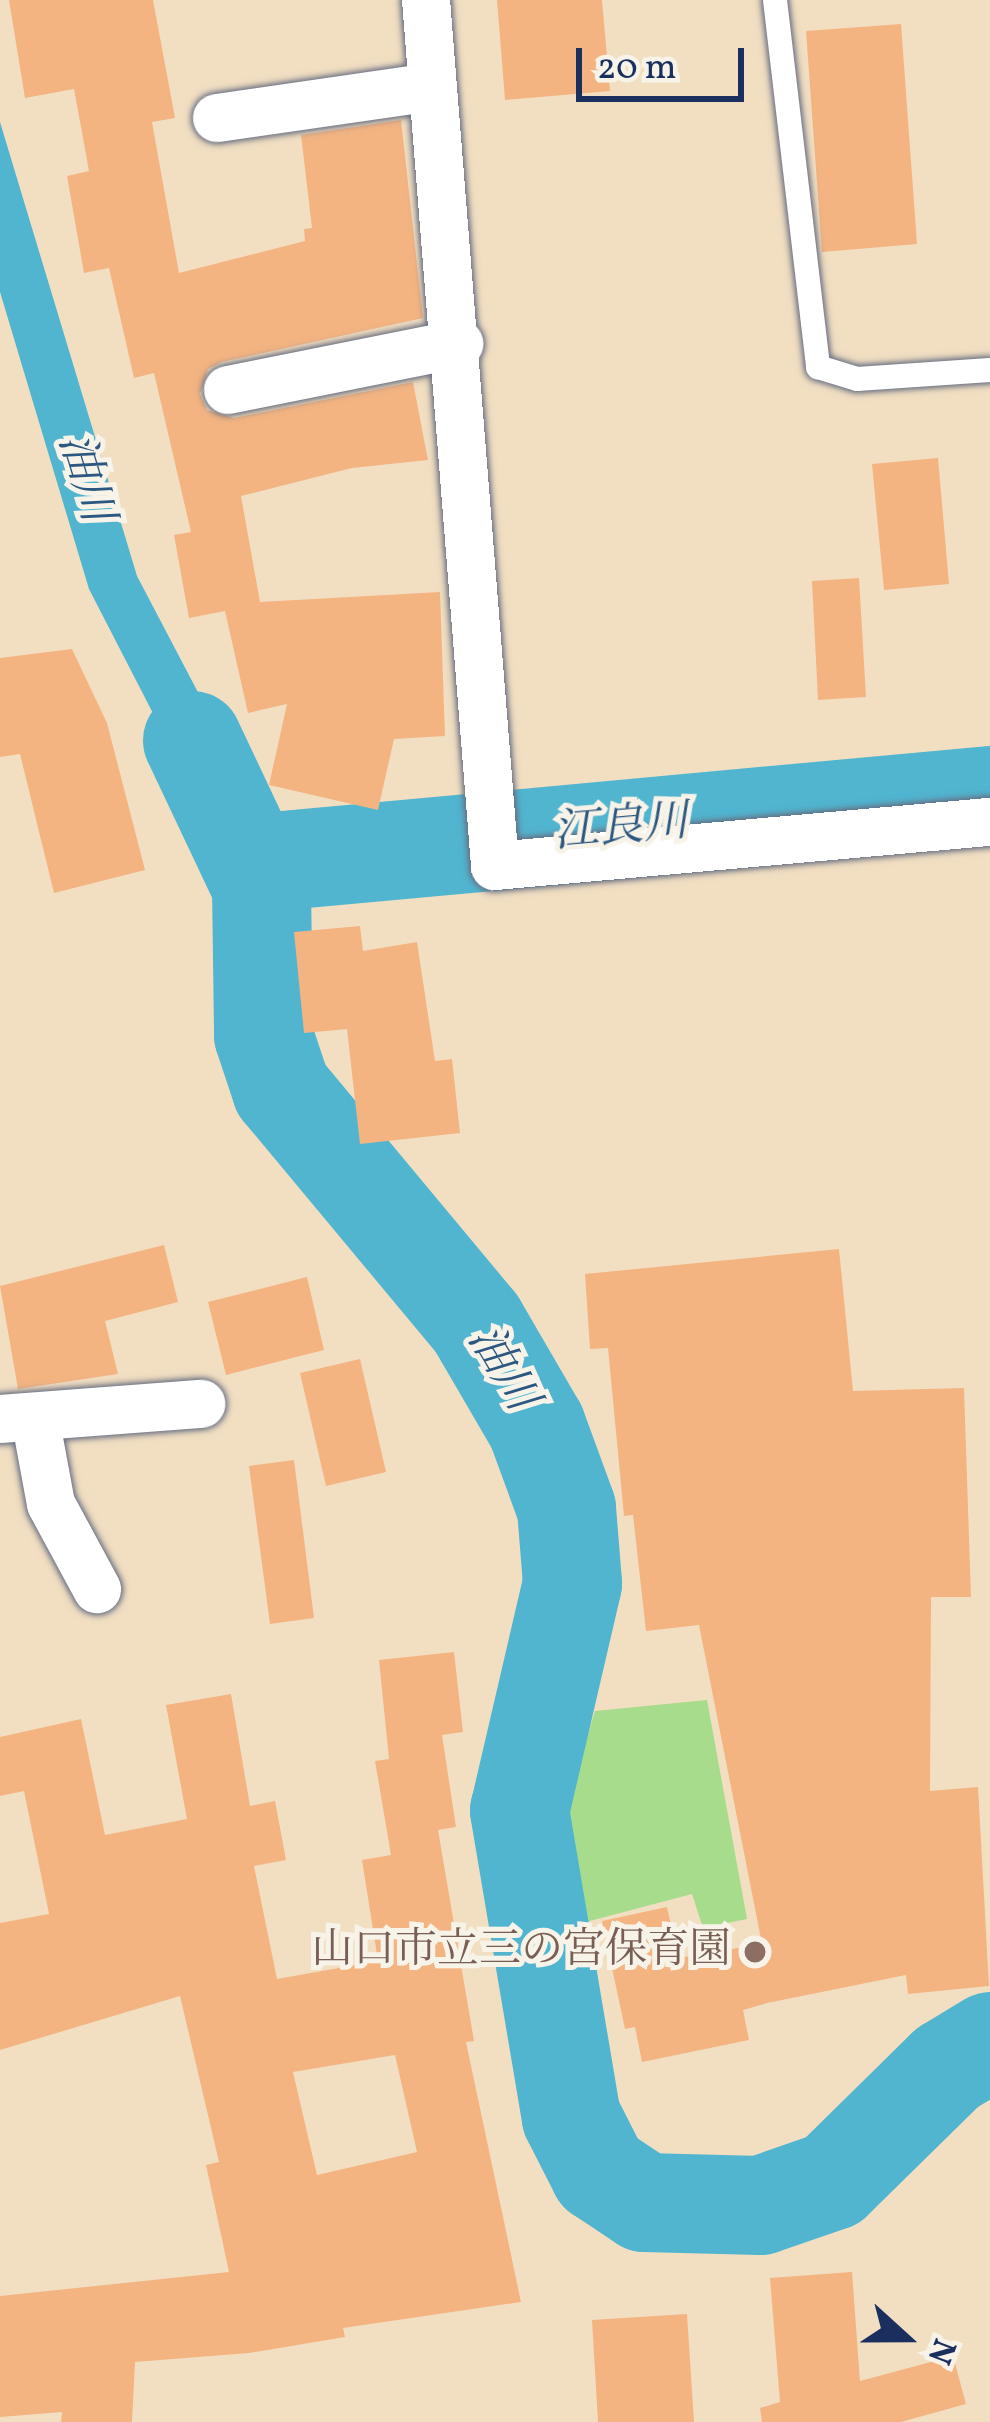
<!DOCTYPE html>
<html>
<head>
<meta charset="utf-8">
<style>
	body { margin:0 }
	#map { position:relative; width:990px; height:2422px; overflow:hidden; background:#f2dfc2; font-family:Vollkorn,"Noto Serif JP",serif }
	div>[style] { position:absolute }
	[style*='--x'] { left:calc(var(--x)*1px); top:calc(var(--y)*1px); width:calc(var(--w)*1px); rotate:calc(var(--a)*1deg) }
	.green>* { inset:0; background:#a6dc8c }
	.water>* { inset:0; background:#51b5d0 }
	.river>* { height:99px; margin:-49.5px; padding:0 49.5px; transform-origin:49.5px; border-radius:49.5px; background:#51b5d0 }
	.building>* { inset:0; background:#f3b482 }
	.roads { filter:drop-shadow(0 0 3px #666d81) drop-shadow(0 0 3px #666d81) }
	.service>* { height:24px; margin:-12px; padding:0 12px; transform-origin:12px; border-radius:12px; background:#fff }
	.minor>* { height:48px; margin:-24px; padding:0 24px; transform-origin:24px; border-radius:24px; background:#fff }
	.dots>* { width:33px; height:33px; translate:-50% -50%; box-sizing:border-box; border:6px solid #f7f3e8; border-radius:50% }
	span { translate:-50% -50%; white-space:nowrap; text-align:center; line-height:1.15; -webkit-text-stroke:10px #f7f3e8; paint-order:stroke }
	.education-label { font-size:42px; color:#785e54 }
	.right { translate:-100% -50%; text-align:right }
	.water-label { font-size:45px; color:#2b5780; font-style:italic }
	.north { position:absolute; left:846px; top:2278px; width:120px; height:120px; -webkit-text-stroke:9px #f7f3e8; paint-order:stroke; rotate:111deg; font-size:33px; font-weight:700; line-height:48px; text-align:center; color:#1b2f5e }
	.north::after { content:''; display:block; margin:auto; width:42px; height:54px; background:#1b2f5e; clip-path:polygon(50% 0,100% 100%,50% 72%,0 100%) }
	.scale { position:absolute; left:576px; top:48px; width:168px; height:54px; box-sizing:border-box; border:6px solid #1b2f5e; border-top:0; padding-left:15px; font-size:36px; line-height:42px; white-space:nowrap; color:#1b2f5e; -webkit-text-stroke:9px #f7f3e8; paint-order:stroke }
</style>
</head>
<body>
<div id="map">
	<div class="green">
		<i style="clip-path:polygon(707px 1700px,747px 1919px,703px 1928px,692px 1894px,567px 1927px,560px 1827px,595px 1711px)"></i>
	</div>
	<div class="water">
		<i style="clip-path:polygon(0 122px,137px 576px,255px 801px,251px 863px,210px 824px,89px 589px,0 292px)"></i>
	</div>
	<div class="river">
		<i style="--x:192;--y:740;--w:161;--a:64.7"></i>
		<i style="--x:261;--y:886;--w:149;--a:89.2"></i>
		<i style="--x:263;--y:1035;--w:57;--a:71.6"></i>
		<i style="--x:281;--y:1089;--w:305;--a:50.2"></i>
		<i style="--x:476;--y:1323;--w:119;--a:59.8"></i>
		<i style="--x:536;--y:1426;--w:87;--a:69.9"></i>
		<i style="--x:566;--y:1508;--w:75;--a:85.4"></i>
		<i style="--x:572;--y:1583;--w:233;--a:103.1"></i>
		<i style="--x:519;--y:1810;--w:311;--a:80.4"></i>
		<i style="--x:571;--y:2117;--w:62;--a:63"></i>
		<i style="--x:599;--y:2172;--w:54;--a:33.7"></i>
		<i style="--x:644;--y:2202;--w:116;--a:1.5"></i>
		<i style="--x:760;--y:2205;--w:76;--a:-19.1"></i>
		<i style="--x:832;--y:2180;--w:161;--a:-44.5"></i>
		<i style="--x:947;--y:2067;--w:50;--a:-31.2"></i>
		<i style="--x:251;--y:863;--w:742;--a:-5.26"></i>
	</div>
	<div class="building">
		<i style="clip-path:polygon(9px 0,153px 0,175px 118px,152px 122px,179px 273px,305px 241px,304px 229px,312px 228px,301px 135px,401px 120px,423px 318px,222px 362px,208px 369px,200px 394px,207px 410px,234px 418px,413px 382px,428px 460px,352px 468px,241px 496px,260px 602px,440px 592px,445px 736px,394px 739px,378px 810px,269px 785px,287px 704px,248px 713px,225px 611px,189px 618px,174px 535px,191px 532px,154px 373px,134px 378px,109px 268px,84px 273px,67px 176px,89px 171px,74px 89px,25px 98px)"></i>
		<i style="clip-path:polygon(497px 0,602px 0,610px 91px,505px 100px)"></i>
		<i style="clip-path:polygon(901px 24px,917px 244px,822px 252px,806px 31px)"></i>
		<i style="clip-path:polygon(938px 458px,949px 584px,884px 590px,872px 464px)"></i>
		<i style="clip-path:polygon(859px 578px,866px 697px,818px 700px,812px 581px)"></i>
		<i style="clip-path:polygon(72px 649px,107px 723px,145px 870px,54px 893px,20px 754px,0 757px,0 658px)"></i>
		<i style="clip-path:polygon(360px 926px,363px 951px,417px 942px,435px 1061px,452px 1059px,460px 1133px,360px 1144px,347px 1029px,304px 1033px,294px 932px)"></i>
		<i style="clip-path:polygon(164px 1245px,178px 1302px,105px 1321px,118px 1374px,18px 1389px,0 1286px)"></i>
		<i style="clip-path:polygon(839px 1249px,853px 1391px,964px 1388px,971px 1597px,931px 1597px,930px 1791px,978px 1787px,989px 1986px,908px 1994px,906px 1975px,767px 2003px,743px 2010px,749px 2040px,642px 2062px,635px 2027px,625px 2029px,602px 1921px,667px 1907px,678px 1958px,762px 1944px,699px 1625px,646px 1631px,633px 1515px,624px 1516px,608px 1348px,590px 1349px,585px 1274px)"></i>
		<i style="clip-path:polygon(307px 1277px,324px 1350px,226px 1375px,208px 1302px)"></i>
		<i style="clip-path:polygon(360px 1359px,386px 1472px,326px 1486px,300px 1373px)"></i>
		<i style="clip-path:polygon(294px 1460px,314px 1618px,270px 1624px,249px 1466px)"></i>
		<i style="clip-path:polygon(evenodd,454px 1652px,463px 1732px,442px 1735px,456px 1827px,438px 1830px,474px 2041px,466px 2042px,521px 2302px,343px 2328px,345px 2337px,249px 2353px,135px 2362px,132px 2422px,61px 2422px,62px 2412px,0 2417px,0 2296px,229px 2272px,206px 2165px,219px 2162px,180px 1996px,0 2050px,0 1923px,49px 1914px,24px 1791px,0 1796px,0 1737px,81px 1719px,105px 1835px,187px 1819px,166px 1705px,231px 1694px,250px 1806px,275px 1801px,286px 1860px,254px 1866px,277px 1979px,378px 1961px,362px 1860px,391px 1855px,375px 1761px,389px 1759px,379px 1660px,454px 1652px,395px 2055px,417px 2152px,317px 2175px,293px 2072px,395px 2055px)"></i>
		<i style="clip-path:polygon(852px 2272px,860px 2381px,953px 2356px,966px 2404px,901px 2422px,762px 2422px,760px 2408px,780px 2402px,770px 2278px)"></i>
		<i style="clip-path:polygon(687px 2314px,694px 2422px,598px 2422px,592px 2320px)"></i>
	</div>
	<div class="roads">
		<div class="service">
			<i style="--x:775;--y:0;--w:370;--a:83.3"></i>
			<i style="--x:818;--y:367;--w:41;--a:17.1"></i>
			<i style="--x:857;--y:379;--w:133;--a:-3.9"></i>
		</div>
		<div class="minor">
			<i style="--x:426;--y:0;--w:869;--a:85.44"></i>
			<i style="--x:495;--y:866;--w:497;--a:-5.1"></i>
			<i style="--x:217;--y:118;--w:217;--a:-8.2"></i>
			<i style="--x:228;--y:390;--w:236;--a:-11.3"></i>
			<i style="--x:0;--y:1419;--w:202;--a:-4.3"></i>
			<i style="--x:36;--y:1423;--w:82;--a:79.5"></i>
			<i style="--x:51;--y:1504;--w:97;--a:61.6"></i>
		</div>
	</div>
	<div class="dots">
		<i style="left:755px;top:1952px;background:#8d6e63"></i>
	</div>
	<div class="education-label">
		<span class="right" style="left:731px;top:1952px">山口市立三の宮保育園</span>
	</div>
	<div class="water-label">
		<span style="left:84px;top:478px;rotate:73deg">油川</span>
		<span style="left:621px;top:829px;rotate:-5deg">江良川</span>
		<span style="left:501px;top:1369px;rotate:59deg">油川</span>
	</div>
	<div class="north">N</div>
	<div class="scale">20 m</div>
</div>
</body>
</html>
